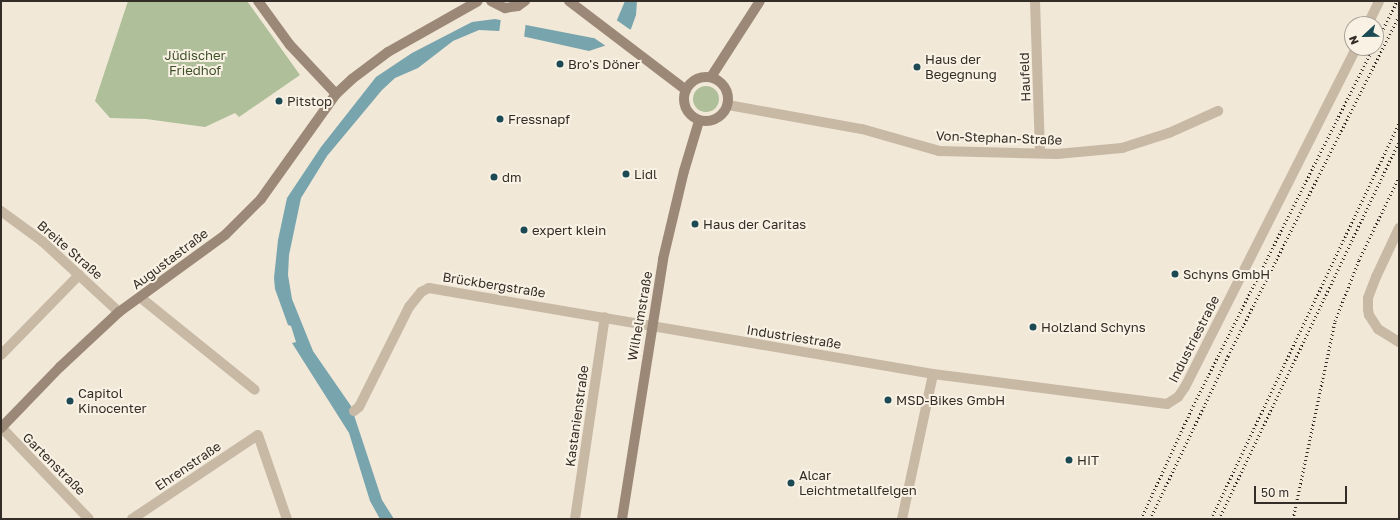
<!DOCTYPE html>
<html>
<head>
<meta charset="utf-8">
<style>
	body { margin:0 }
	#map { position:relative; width:1400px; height:520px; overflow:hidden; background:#f1e8d8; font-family:"Golos Text",sans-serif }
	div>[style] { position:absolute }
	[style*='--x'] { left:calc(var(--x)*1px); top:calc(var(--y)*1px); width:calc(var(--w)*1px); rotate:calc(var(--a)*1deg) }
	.green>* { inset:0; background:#aebf99 }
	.round { border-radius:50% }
	.water>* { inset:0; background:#78a4ad }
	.pier>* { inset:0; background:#f1e8d8 }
	.street>* { height:10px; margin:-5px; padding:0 5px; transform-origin:5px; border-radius:5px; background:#c8b9a5 }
	.secondary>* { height:10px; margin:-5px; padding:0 5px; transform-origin:5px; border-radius:5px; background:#9c8876 }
	.secondary>.ring { margin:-5px; padding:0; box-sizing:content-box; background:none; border:10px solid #9c8876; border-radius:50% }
	.rail>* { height:3px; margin-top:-1.5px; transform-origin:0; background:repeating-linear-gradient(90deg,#342c26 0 1px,transparent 0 4px) }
	.dots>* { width:11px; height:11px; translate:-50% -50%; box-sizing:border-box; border:2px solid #f9f2e4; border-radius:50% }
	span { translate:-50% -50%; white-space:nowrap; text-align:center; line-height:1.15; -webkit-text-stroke:4px #f9f2e4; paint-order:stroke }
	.park-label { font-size:13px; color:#3e522a }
	.poi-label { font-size:13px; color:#342c26 }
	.left { translate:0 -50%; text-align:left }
	.street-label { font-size:13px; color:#342c26 }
	.frame { position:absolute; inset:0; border:2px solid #342c26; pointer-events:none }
	.north { position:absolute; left:1344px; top:16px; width:40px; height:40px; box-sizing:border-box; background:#f9f2e4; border:1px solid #aaa398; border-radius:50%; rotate:248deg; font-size:11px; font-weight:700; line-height:16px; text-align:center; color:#342c26 }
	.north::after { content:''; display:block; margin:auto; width:14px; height:18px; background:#1c4a54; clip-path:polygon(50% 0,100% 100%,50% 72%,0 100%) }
	.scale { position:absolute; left:1254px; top:486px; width:93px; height:18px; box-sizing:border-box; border:2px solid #342c26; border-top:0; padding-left:5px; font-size:12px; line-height:14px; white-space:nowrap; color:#342c26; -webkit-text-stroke:3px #f9f2e4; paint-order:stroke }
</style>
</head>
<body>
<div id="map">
	<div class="green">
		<i style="clip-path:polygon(128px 1px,247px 1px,300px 75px,239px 117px,235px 113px,205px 127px,146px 119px,110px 118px,95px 101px)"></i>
		<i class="round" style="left:693px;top:86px;width:26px;height:26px"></i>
	</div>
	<div class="water">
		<i style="clip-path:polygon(625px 1px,637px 1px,636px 15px,631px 29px,604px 46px,589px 51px,499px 31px,479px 30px,453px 41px,418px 68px,395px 78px,382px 90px,327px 156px,301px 198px,289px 255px,288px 275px,292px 299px,313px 351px,351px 406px,382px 500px,394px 519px,380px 519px,370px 501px,349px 433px,292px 343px,296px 342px,291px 326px,288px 325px,275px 289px,274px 278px,278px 240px,287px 198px,321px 147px,376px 77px,412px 53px,472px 22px,495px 19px,593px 38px,617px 20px)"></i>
	</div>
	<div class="pier">
		<i style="clip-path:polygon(501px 18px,526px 21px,524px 38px,499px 33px)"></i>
		<i style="clip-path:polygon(615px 19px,632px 31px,606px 46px,591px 36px)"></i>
	</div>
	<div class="street">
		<i style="--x:1035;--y:1;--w:152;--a:88.1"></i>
		<i style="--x:1368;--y:24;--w:25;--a:-64"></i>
		<i style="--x:728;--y:105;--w:136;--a:10.2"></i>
		<i style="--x:862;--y:129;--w:80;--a:15.9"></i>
		<i style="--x:939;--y:151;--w:118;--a:1.5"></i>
		<i style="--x:1057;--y:154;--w:65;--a:-5.3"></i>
		<i style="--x:1122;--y:148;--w:49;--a:-17.7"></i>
		<i style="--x:1169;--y:133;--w:54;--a:-24.2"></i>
		<i style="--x:1;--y:211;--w:51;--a:36.2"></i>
		<i style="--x:42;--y:241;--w:105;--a:42.7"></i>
		<i style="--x:1399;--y:228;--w:54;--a:115.1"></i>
		<i style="--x:1376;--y:277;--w:22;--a:111"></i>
		<i style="--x:1368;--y:298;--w:11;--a:90"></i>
		<i style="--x:1368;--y:309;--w:6;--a:81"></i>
		<i style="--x:1369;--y:315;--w:17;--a:57"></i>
		<i style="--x:1378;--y:329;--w:25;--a:32"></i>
		<i style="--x:141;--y:298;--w:146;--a:38.9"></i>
		<i style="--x:1;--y:355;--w:112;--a:-45.7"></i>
		<i style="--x:354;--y:411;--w:6;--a:-39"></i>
		<i style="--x:359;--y:407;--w:112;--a:-63.4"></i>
		<i style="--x:409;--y:307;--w:19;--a:-51"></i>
		<i style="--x:421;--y:292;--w:9;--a:-27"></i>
		<i style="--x:429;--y:288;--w:511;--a:9.68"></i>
		<i style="--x:933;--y:374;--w:236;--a:7.3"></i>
		<i style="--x:1167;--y:404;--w:13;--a:-32"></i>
		<i style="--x:1178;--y:397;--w:12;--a:-55"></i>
		<i style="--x:1185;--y:387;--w:380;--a:-63.2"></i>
		<i style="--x:1;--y:427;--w:127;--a:46.3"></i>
		<i style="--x:132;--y:519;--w:151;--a:-33.7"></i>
		<i style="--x:258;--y:435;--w:89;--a:71"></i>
		<i style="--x:575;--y:519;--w:204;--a:-81.6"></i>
		<i style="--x:902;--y:519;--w:148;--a:-77.9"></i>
	</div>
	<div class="secondary">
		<i style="--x:258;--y:1;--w:54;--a:54"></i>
		<i style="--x:290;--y:45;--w:67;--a:46.8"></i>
		<i style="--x:491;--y:1;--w:16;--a:27"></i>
		<i style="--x:505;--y:8;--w:13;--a:-9"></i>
		<i style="--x:518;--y:6;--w:9;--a:-36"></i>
		<i style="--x:569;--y:1;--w:147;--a:37.3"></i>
		<i class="ring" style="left:684px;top:77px;width:34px;height:34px"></i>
		<i style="--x:711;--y:77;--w:90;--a:-57.2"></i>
		<i style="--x:1;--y:428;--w:85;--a:-46"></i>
		<i style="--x:60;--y:367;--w:81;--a:-43"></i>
		<i style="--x:119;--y:312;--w:131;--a:-36"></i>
		<i style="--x:225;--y:235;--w:51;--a:-45"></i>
		<i style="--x:261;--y:199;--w:129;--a:-54.5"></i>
		<i style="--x:336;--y:94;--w:22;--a:-43"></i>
		<i style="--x:352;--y:79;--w:45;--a:-36.9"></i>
		<i style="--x:388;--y:52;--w:103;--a:-29.5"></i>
		<i style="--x:622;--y:519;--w:263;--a:-81"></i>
		<i style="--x:663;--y:259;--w:90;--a:-76.6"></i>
		<i style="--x:684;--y:171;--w:52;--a:-73.3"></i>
	</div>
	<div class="rail">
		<i style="--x:1376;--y:43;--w:47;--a:-63.4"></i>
		<i style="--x:1141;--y:519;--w:124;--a:-65.3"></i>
		<i style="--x:1193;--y:406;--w:401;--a:-63.3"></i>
		<i style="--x:1150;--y:519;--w:181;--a:-64.4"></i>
		<i style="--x:1228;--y:356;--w:381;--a:-63.3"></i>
		<i style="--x:1211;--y:519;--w:438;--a:-64.6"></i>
		<i style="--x:1219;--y:519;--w:418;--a:-64.5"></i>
		<i style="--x:1293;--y:519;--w:202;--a:-78"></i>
		<i style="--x:1335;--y:321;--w:66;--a:-68.5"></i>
		<i style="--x:1359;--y:260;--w:92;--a:-64.3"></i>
	</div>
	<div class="dots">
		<i style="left:560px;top:64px;background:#1c4a54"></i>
		<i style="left:917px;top:67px;background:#1c4a54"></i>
		<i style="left:279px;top:101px;background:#1c4a54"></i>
		<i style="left:500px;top:119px;background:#1c4a54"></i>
		<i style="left:626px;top:174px;background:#1c4a54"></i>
		<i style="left:494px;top:177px;background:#1c4a54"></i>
		<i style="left:695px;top:224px;background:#1c4a54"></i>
		<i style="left:524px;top:230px;background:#1c4a54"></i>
		<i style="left:1175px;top:274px;background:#1c4a54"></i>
		<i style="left:1033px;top:327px;background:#1c4a54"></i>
		<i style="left:888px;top:400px;background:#1c4a54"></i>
		<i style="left:70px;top:401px;background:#1c4a54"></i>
		<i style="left:1069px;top:460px;background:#1c4a54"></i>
		<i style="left:791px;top:483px;background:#1c4a54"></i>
	</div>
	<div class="park-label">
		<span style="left:195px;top:63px">Jüdischer<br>Friedhof</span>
	</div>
	<div class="poi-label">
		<span class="left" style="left:925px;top:67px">Haus der<br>Begegnung</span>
		<span class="left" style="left:568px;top:64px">Bro's Döner</span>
		<span class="left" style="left:287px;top:101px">Pitstop</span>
		<span class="left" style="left:508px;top:119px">Fressnapf</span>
		<span class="left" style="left:634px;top:174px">Lidl</span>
		<span class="left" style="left:502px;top:177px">dm</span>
		<span class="left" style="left:703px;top:224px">Haus der Caritas</span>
		<span class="left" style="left:532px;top:230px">expert klein</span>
		<span class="left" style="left:1183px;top:274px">Schyns GmbH</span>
		<span class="left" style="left:1041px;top:327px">Holzland Schyns</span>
		<span class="left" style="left:78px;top:401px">Capitol<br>Kinocenter</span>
		<span class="left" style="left:896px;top:400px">MSD-Bikes GmbH</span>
		<span class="left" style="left:1077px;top:460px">HIT</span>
		<span class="left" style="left:799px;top:483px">Alcar<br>Leichtmetallfelgen</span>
	</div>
	<div class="street-label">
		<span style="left:1025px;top:77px;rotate:-92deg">Haufeld</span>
		<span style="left:999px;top:138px;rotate:2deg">Von-Stephan-Straße</span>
		<span style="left:70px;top:250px;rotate:41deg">Breite Straße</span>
		<span style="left:170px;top:259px;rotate:-37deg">Augustastraße</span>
		<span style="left:494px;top:285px;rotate:9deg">Brückbergstraße</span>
		<span style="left:640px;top:316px;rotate:-80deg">Wilhelmstraße</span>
		<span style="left:794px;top:337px;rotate:9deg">Industriestraße</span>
		<span style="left:1194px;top:339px;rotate:-63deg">Industriestraße</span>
		<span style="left:577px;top:416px;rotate:-82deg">Kastanienstraße</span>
		<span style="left:54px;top:464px;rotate:45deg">Gartenstraße</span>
		<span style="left:188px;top:466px;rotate:-34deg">Ehrenstraße</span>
	</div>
	<div class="frame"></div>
	<div class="north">N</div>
	<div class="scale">50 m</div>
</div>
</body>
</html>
